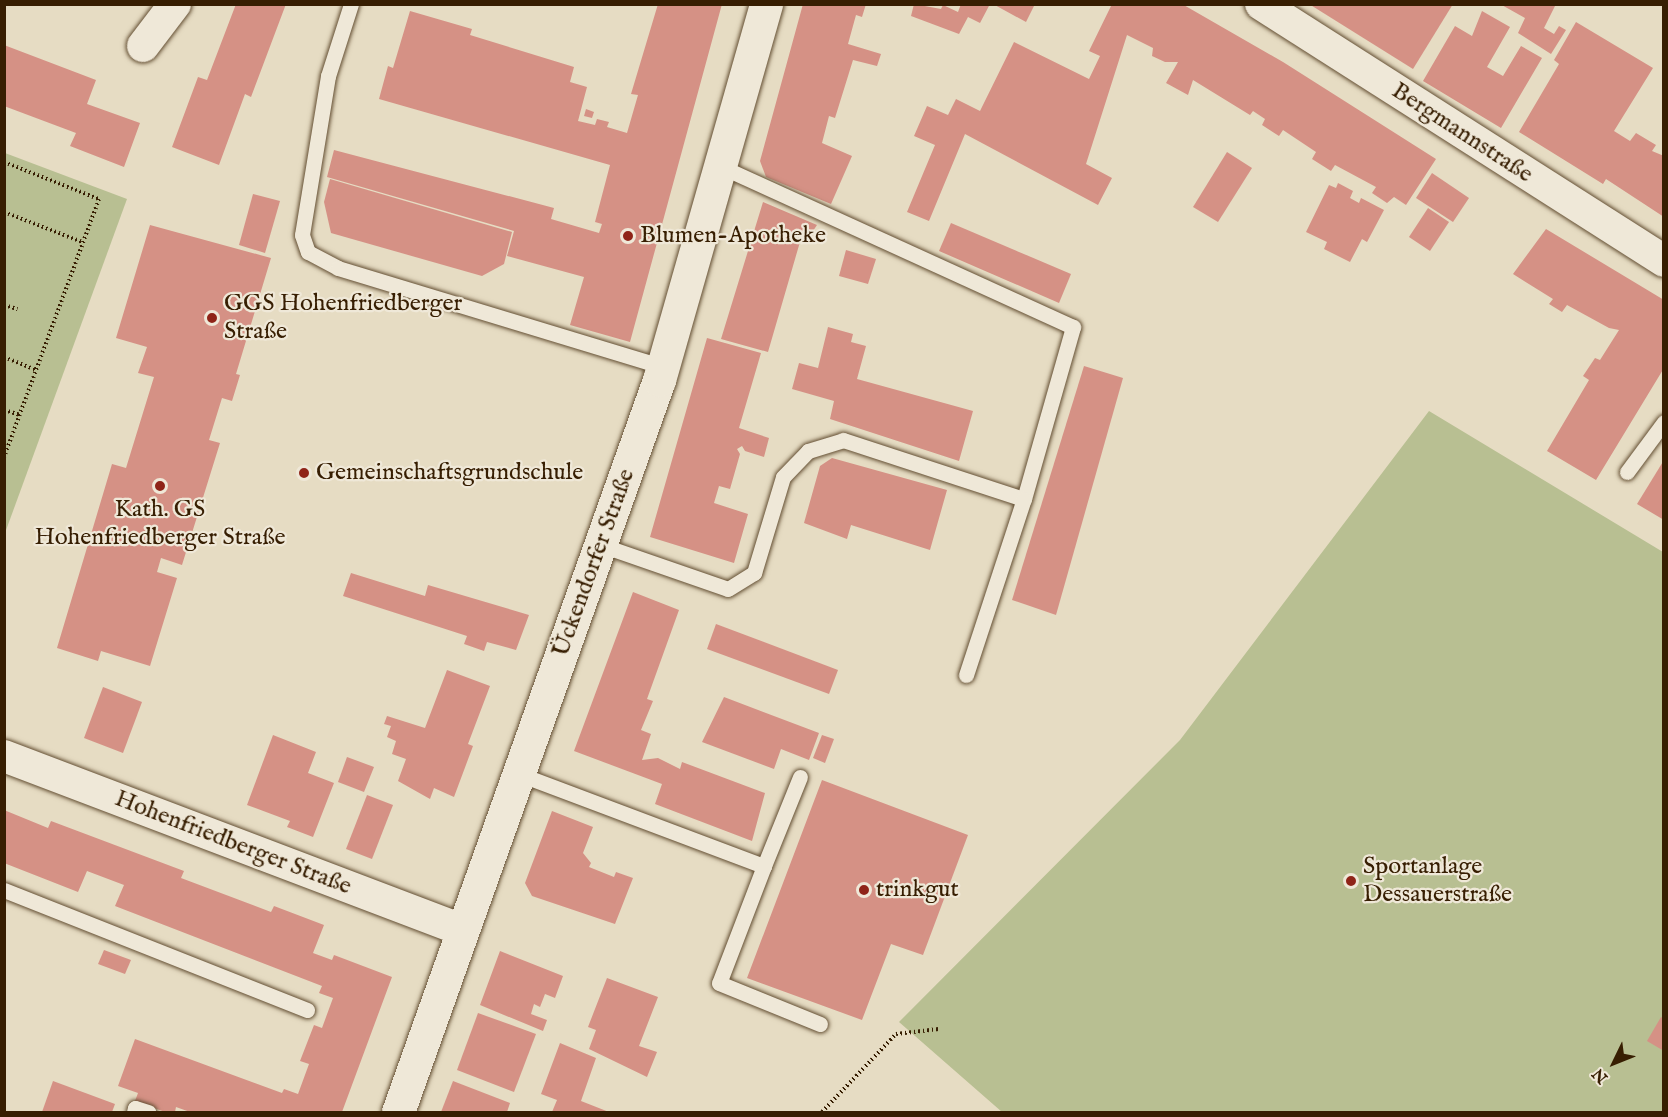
<!DOCTYPE html>
<html>
<head>
<meta charset="utf-8">
<style>
	body { margin:0 }
	#map { position:relative; width:1668px; height:1117px; overflow:hidden; background:#e6dcc3; font-family:"IM FELL English",serif }
	div>[style] { position:absolute }
	[style*='--x'] { left:calc(var(--x)*1px); top:calc(var(--y)*1px); width:calc(var(--w)*1px); rotate:calc(var(--a)*1deg) }
	.green>* { inset:0; background:#b8bf92 }
	.building>* { inset:0; background:#d59185 }
	.path>* { height:4px; margin-top:-2px; transform-origin:0; background:repeating-linear-gradient(90deg,#371e02 0 1.5px,transparent 0 4.5px) }
	.roads { filter:drop-shadow(0 0 2px #634e32) drop-shadow(0 0 2px #634e32) }
	.lane>* { height:15px; margin:-7.5px; padding:0 7.5px; transform-origin:7.5px; border-radius:7.5px; background:#efe8d8 }
	.street>* { height:32px; margin:-16px; padding:0 16px; transform-origin:16px; border-radius:16px; background:#efe8d8 }
	.secondary>* { height:33px; margin:-16.5px; padding:0 16.5px; transform-origin:16.5px; border-radius:16.5px; background:#efe8d8 }
	.dots>* { width:16px; height:16px; translate:-50% -50%; box-sizing:border-box; border:3px solid #efe8d8; border-radius:50% }
	span { translate:-50% -50%; white-space:nowrap; text-align:center; line-height:1.15; -webkit-text-stroke:4.5px #efe8d8; paint-order:stroke }
	.street-label { font-size:24px; color:#371e02 }
	.poi-label { font-size:24px; color:#371e02 }
	.left { translate:0 -50%; text-align:left }
	.frame { position:absolute; inset:0; border:6px solid #371e02; pointer-events:none }
	.north { position:absolute; left:1584px; top:1033px; width:60px; height:60px; -webkit-text-stroke:4px #efe8d8; paint-order:stroke; rotate:227deg; font-size:16px; font-weight:700; line-height:24px; text-align:center; color:#371e02 }
	.north::after { content:''; display:block; margin:auto; width:21px; height:27px; background:#371e02; clip-path:polygon(50% 0,100% 100%,50% 72%,0 100%) }
</style>
</head>
<body>
<div id="map">
	<div class="green">
		<i style="clip-path:polygon(5px 153px,127px 199px,5px 533px)"></i>
		<i style="clip-path:polygon(1429px 411px,1663px 552px,1663px 1112px,1002px 1112px,899px 1022px,1180px 740px)"></i>
	</div>
	<div class="building">
		<i style="clip-path:polygon(236px 4px,286px 4px,251px 97px,245px 94px,219px 165px,172px 147px,198px 77px,207px 80px)"></i>
		<i style="clip-path:polygon(658px 4px,722px 4px,630px 342px,570px 325px,584px 277px,507px 256px,514px 231px,327px 177px,334px 150px,554px 208px,551px 219px,599px 233px,602px 224px,595px 222px,610px 165px,379px 99px,388px 66px,393px 68px,410px 11px,472px 29px,470px 35px,574px 67px,570px 82px,587px 87px,578px 121px,595px 125px,597px 119px,609px 122px,607px 127px,627px 133px,638px 95px,631px 94px)"></i>
		<i style="clip-path:polygon(803px 4px,866px 4px,862px 17px,856px 15px,848px 44px,881px 54px,877px 66px,853px 60px,835px 118px,829px 116px,822px 143px,852px 156px,831px 204px,766px 177px,760px 161px)"></i>
		<i style="clip-path:polygon(914px 4px,941px 9px,943px 5px,958px 12px,961px 4px,990px 4px,980px 23px,968px 17px,959px 34px,911px 16px)"></i>
		<i style="clip-path:polygon(993px 4px,1035px 4px,1026px 22px)"></i>
		<i style="clip-path:polygon(1112px 4px,1182px 4px,1283px 62px,1436px 159px,1406px 205px,1394px 197px,1387px 203px,1372px 193px,1376px 187px,1335px 165px,1331px 171px,1312px 159px,1316px 152px,1283px 130px,1279px 136px,1262px 125px,1265px 119px,1253px 111px,1250px 115px,1193px 80px,1188px 95px,1166px 83px,1178px 62px,1165px 62px,1152px 56px,1153px 48px,1127px 35px,1086px 164px,1112px 178px,1098px 205px,965px 134px,929px 221px,907px 212px,935px 145px,914px 136px,927px 106px,948px 115px,956px 99px,980px 111px,1014px 42px,1089px 79px,1100px 56px,1089px 51px)"></i>
		<i style="clip-path:polygon(1309px 4px,1453px 4px,1413px 69px)"></i>
		<i style="clip-path:polygon(1500px 4px,1556px 4px,1544px 28px,1554px 34px,1559px 26px,1566px 30px,1551px 54px,1518px 33px,1525px 18px)"></i>
		<i style="clip-path:polygon(1482px 11px,1510px 27px,1487px 67px,1503px 76px,1521px 46px,1542px 58px,1501px 128px,1423px 81px,1455px 26px,1472px 36px)"></i>
		<i style="clip-path:polygon(1576px 22px,1653px 68px,1614px 131px,1630px 141px,1636px 133px,1656px 145px,1652px 151px,1664px 156px,1664px 217px,1606px 179px,1603px 184px,1519px 132px,1559px 64px,1554px 60px)"></i>
		<i style="clip-path:polygon(4px 45px,96px 80px,87px 104px,140px 123px,124px 167px,70px 146px,76px 133px,4px 106px)"></i>
		<i style="clip-path:polygon(586px 109px,594px 112px,592px 118px,584px 116px)"></i>
		<i style="clip-path:polygon(1227px 152px,1252px 168px,1218px 222px,1193px 207px)"></i>
		<i style="clip-path:polygon(1432px 173px,1469px 198px,1453px 222px,1416px 198px)"></i>
		<i style="clip-path:polygon(330px 179px,512px 232px,504px 264px,482px 276px,331px 233px,324px 202px)"></i>
		<i style="clip-path:polygon(1338px 183px,1353px 191px,1350px 198px,1359px 203px,1361px 198px,1384px 210px,1367px 242px,1362px 239px,1350px 262px,1324px 249px,1327px 242px,1306px 232px,1329px 185px,1336px 188px)"></i>
		<i style="clip-path:polygon(253px 194px,280px 201px,265px 253px,239px 245px)"></i>
		<i style="clip-path:polygon(763px 202px,817px 225px,809px 237px,802px 235px,768px 352px,721px 339px)"></i>
		<i style="clip-path:polygon(1428px 208px,1449px 222px,1430px 251px,1409px 237px)"></i>
		<i style="clip-path:polygon(951px 223px,1071px 274px,1059px 303px,939px 251px)"></i>
		<i style="clip-path:polygon(150px 225px,271px 258px,236px 374px,240px 375px,232px 401px,222px 398px,209px 440px,220px 443px,182px 565px,161px 558px,157px 572px,177px 578px,150px 666px,101px 651px,98px 661px,57px 648px,112px 464px,126px 468px,154px 377px,138px 373px,147px 347px,116px 338px)"></i>
		<i style="clip-path:polygon(1546px 229px,1664px 300px,1664px 368px,1596px 480px,1547px 451px,1589px 380px,1583px 376px,1595px 358px,1600px 360px,1619px 330px,1609px 328px,1567px 305px,1562px 312px,1549px 304px,1553px 299px,1513px 274px)"></i>
		<i style="clip-path:polygon(846px 250px,876px 259px,868px 284px,839px 276px)"></i>
		<i style="clip-path:polygon(828px 327px,853px 334px,851px 342px,866px 346px,857px 379px,973px 411px,959px 461px,830px 419px,834px 401px,792px 389px,799px 363px,818px 368px)"></i>
		<i style="clip-path:polygon(707px 338px,761px 353px,739px 428px,769px 438px,764px 457px,745px 451px,742px 446px,737px 449px,740px 454px,730px 489px,719px 486px,714px 503px,748px 514px,734px 563px,650px 537px)"></i>
		<i style="clip-path:polygon(1084px 366px,1123px 378px,1056px 615px,1012px 600px)"></i>
		<i style="clip-path:polygon(832px 458px,947px 490px,930px 550px,851px 525px,847px 539px,804px 523px,820px 466px)"></i>
		<i style="clip-path:polygon(1664px 460px,1664px 520px,1637px 504px)"></i>
		<i style="clip-path:polygon(351px 573px,425px 596px,428px 585px,529px 615px,516px 650px,487px 642px,484px 651px,464px 644px,467px 636px,343px 596px)"></i>
		<i style="clip-path:polygon(633px 592px,679px 610px,647px 699px,653px 701px,641px 730px,651px 734px,642px 760px,658px 758px,680px 769px,682px 762px,765px 793px,752px 841px,655px 804px,662px 784px,574px 751px)"></i>
		<i style="clip-path:polygon(716px 624px,838px 670px,829px 694px,707px 649px)"></i>
		<i style="clip-path:polygon(447px 670px,490px 686px,468px 744px,473px 746px,454px 797px,434px 788px,430px 799px,398px 781px,406px 759px,392px 754px,396px 741px,387px 737px,391px 726px,384px 724px,387px 716px,425px 728px)"></i>
		<i style="clip-path:polygon(103px 687px,142px 702px,123px 753px,84px 738px)"></i>
		<i style="clip-path:polygon(724px 697px,819px 733px,809px 760px,781px 749px,774px 769px,702px 742px)"></i>
		<i style="clip-path:polygon(273px 735px,316px 752px,308px 773px,334px 783px,313px 837px,287px 827px,290px 821px,247px 805px)"></i>
		<i style="clip-path:polygon(822px 735px,834px 739px,825px 763px,813px 758px)"></i>
		<i style="clip-path:polygon(347px 757px,374px 767px,364px 792px,338px 782px)"></i>
		<i style="clip-path:polygon(822px 780px,968px 835px,923px 955px,891px 944px,862px 1020px,747px 978px)"></i>
		<i style="clip-path:polygon(367px 795px,393px 805px,372px 859px,346px 849px)"></i>
		<i style="clip-path:polygon(4px 810px,48px 828px,51px 821px,184px 871px,181px 878px,271px 912px,274px 906px,324px 925px,313px 953px,332px 960px,334px 955px,392px 977px,342px 1112px,190px 1112px,176px 1107px,175px 1112px,165px 1112px,135px 1101px,138px 1093px,118px 1086px,135px 1039px,282px 1093px,284px 1089px,298px 1094px,309px 1064px,300px 1061px,314px 1025px,322px 1028px,333px 998px,319px 993px,322px 986px,115px 906px,124px 885px,87px 871px,78px 892px,4px 863px)"></i>
		<i style="clip-path:polygon(552px 811px,593px 827px,583px 853px,591px 863px,589px 867px,614px 877px,616px 872px,633px 878px,615px 924px,532px 896px,525px 883px)"></i>
		<i style="clip-path:polygon(104px 950px,131px 960px,125px 974px,98px 964px)"></i>
		<i style="clip-path:polygon(500px 951px,563px 976px,555px 998px,545px 994px,540px 1007px,534px 1004px,531px 1014px,547px 1020px,543px 1031px,480px 1005px)"></i>
		<i style="clip-path:polygon(607px 978px,658px 997px,639px 1046px,657px 1052px,647px 1077px,589px 1049px,596px 1030px,588px 1027px)"></i>
		<i style="clip-path:polygon(478px 1013px,536px 1034px,514px 1092px,457px 1070px)"></i>
		<i style="clip-path:polygon(1661px 1017px,1664px 1019px,1664px 1051px,1647px 1041px)"></i>
		<i style="clip-path:polygon(560px 1043px,596px 1058px,581px 1101px,609px 1112px,552px 1112px,557px 1100px,541px 1094px)"></i>
		<i style="clip-path:polygon(53px 1081px,115px 1104px,112px 1112px,42px 1112px)"></i>
		<i style="clip-path:polygon(453px 1081px,510px 1103px,507px 1112px,441px 1112px)"></i>
	</div>
	<div class="path">
		<i style="--x:4;--y:162;--w:102;--a:21.3"></i>
		<i style="--x:99;--y:199;--w:275;--a:110.2"></i>
		<i style="--x:4;--y:212;--w:84;--a:21"></i>
		<i style="--x:4;--y:305;--w:14;--a:17"></i>
		<i style="--x:4;--y:357;--w:35;--a:22"></i>
		<i style="--x:4;--y:410;--w:17;--a:17"></i>
		<i style="--x:822;--y:1112;--w:108;--a:-46.5"></i>
		<i style="--x:896;--y:1034;--w:43;--a:-6.6"></i>
	</div>
	<div class="roads">
		<div class="lane">
			<i style="--x:351;--y:4;--w:76;--a:107.7"></i>
			<i style="--x:328;--y:76;--w:161;--a:99.3"></i>
			<i style="--x:302;--y:235;--w:18;--a:71"></i>
			<i style="--x:308;--y:252;--w:34;--a:28"></i>
			<i style="--x:338;--y:268;--w:340;--a:16.9"></i>
			<i style="--x:1627;--y:472;--w:62;--a:-53.5"></i>
			<i style="--x:601;--y:545;--w:134;--a:19.1"></i>
			<i style="--x:728;--y:589;--w:31;--a:-32"></i>
			<i style="--x:754;--y:573;--w:100;--a:-73.2"></i>
			<i style="--x:783;--y:477;--w:36;--a:-46"></i>
			<i style="--x:808;--y:451;--w:37;--a:-17"></i>
			<i style="--x:843;--y:440;--w:190;--a:18.1"></i>
			<i style="--x:1024;--y:499;--w:179;--a:-74.1"></i>
			<i style="--x:1073;--y:327;--w:388;--a:-155.5"></i>
			<i style="--x:966;--y:675;--w:185;--a:-71.8"></i>
			<i style="--x:519;--y:774;--w:262;--a:20.6"></i>
			<i style="--x:764;--y:866;--w:96;--a:-68"></i>
			<i style="--x:764;--y:866;--w:125;--a:111"></i>
			<i style="--x:719;--y:983;--w:109;--a:22.1"></i>
			<i style="--x:4;--y:890;--w:326;--a:21.6"></i>
			<i style="--x:134;--y:1112;--w:4;--a:-76"></i>
			<i style="--x:135;--y:1108;--w:14;--a:17"></i>
		</div>
		<div class="street">
			<i style="--x:1261;--y:4;--w:478;--a:32.5"></i>
			<i style="--x:143;--y:46;--w:53;--a:-52.7"></i>
			<i style="--x:4;--y:756;--w:490;--a:20.8"></i>
		</div>
		<div class="secondary">
			<i style="--x:398;--y:1112;--w:777;--a:-70.38"></i>
			<i style="--x:659;--y:380;--w:391;--a:-74.1"></i>
		</div>
	</div>
	<div class="dots">
		<i style="left:628px;top:236px;background:#8f2418"></i>
		<i style="left:212px;top:318px;background:#8f2418"></i>
		<i style="left:304px;top:473px;background:#8f2418"></i>
		<i style="left:160px;top:486px;background:#8f2418"></i>
		<i style="left:1351px;top:881px;background:#8f2418"></i>
		<i style="left:864px;top:890px;background:#8f2418"></i>
	</div>
	<div class="street-label">
		<span style="left:1462px;top:133px;rotate:33deg">Bergmannstraße</span>
		<span style="left:594px;top:563px;rotate:-70deg">Ückendorfer Straße</span>
		<span style="left:233px;top:843px;rotate:21deg">Hohenfriedberger Straße</span>
	</div>
	<div class="poi-label">
		<span class="left" style="left:640px;top:236px">Blumen-Apotheke</span>
		<span class="left" style="left:224px;top:318px">GGS Hohenfriedberger<br>Straße</span>
		<span class="left" style="left:316px;top:473px">Gemeinschaftsgrundschule</span>
		<span style="left:160px;top:524px">Kath. GS<br>Hohenfriedberger Straße</span>
		<span class="left" style="left:1363px;top:881px">Sportanlage<br>Dessauerstraße</span>
		<span class="left" style="left:876px;top:890px">trinkgut</span>
	</div>
	<div class="frame"></div>
	<div class="north">N</div>
</div>
</body>
</html>
